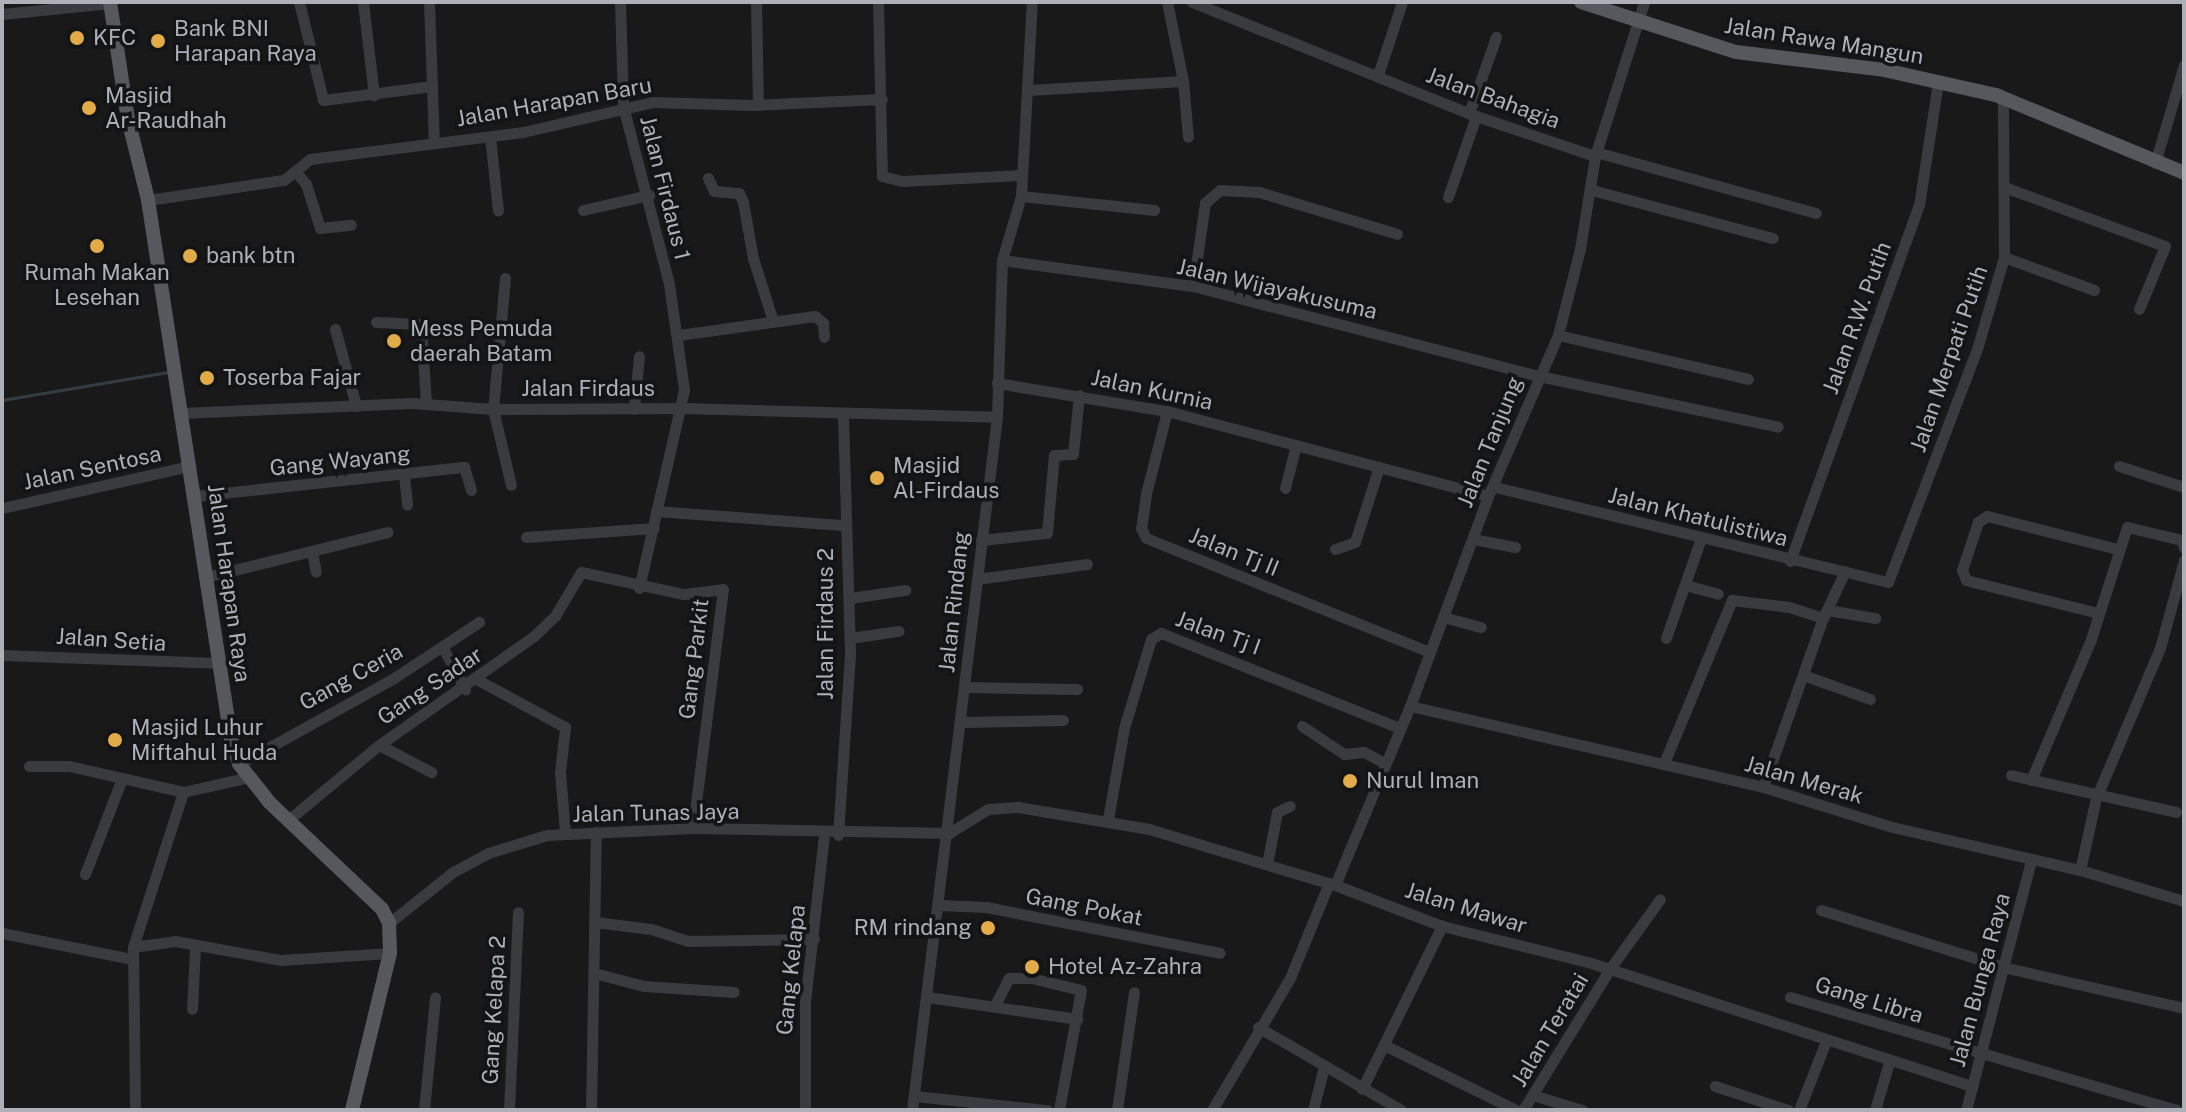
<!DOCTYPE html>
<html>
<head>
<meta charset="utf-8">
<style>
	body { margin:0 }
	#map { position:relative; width:2186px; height:1112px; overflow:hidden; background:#19191a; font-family:"Public Sans",sans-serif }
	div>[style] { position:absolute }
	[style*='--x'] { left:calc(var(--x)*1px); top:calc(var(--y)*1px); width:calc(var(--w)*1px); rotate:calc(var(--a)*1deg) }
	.stream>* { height:3px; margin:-1.5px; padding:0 1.5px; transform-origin:1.5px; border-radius:1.5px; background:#323c42 }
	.minor>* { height:11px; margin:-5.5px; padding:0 5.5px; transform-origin:5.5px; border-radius:5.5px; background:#3a3b3f }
	.major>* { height:14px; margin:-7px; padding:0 7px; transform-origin:7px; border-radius:7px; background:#56585e }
	.dots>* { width:22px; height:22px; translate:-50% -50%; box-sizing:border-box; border:4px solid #131415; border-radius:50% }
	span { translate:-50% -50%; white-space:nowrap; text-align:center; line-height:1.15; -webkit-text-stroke:7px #131415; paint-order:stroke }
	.poi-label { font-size:22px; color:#acb0b9 }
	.left { translate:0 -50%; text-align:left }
	.right { translate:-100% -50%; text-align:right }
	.street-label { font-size:22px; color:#acb0b9 }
	.frame { position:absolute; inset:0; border:4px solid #acb0b9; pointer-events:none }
</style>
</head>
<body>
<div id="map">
	<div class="stream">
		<i style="--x:2;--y:400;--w:167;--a:-9.6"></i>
	</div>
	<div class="minor">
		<i style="--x:299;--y:2;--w:101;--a:76.2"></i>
		<i style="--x:323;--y:100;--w:110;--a:-7.3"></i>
		<i style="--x:363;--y:2;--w:94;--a:83.3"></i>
		<i style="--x:429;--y:2;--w:141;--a:88"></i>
		<i style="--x:620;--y:2;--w:104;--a:88.3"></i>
		<i style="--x:623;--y:106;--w:184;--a:75.5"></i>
		<i style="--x:669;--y:284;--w:107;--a:81.9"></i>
		<i style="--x:684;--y:390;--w:203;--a:102.8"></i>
		<i style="--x:756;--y:2;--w:103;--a:88.9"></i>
		<i style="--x:878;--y:2;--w:174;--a:88.7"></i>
		<i style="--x:882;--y:176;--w:21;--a:14"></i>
		<i style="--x:902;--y:181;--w:120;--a:-2.9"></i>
		<i style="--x:1192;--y:2;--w:306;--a:21.9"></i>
		<i style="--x:1476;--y:116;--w:126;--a:18.6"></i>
		<i style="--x:2;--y:14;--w:109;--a:-5.8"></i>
		<i style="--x:1378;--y:75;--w:77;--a:-71.8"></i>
		<i style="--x:1183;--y:81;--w:56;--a:84.9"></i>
		<i style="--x:1028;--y:90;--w:155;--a:-3.3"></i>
		<i style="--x:1183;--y:81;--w:81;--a:-101.4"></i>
		<i style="--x:1469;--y:113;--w:81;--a:-70.4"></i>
		<i style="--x:490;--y:137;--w:74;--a:83.8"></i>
		<i style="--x:1596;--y:152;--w:228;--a:15.5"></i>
		<i style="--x:2155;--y:163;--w:102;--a:-73.5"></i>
		<i style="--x:295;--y:171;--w:17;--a:50"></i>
		<i style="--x:306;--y:184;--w:46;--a:72.3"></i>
		<i style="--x:320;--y:228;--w:31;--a:-6"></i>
		<i style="--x:708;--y:178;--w:14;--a:65"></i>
		<i style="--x:714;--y:191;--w:25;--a:5"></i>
		<i style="--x:739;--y:193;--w:10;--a:66"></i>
		<i style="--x:743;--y:202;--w:57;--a:79.9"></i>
		<i style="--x:753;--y:258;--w:66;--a:72.4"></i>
		<i style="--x:2007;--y:188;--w:168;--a:20.2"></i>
		<i style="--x:2165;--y:246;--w:68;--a:112.4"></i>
		<i style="--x:1592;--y:190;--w:187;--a:14.9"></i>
		<i style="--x:1021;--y:196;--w:134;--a:6"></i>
		<i style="--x:1448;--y:197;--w:86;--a:-70.9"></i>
		<i style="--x:148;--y:200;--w:137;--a:-8.4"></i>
		<i style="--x:284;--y:180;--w:33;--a:-39"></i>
		<i style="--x:310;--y:159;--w:215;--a:-7.2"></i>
		<i style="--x:523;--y:132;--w:133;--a:-13"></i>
		<i style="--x:653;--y:102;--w:99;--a:1.7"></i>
		<i style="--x:752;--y:105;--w:130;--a:-2.6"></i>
		<i style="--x:583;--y:210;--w:68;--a:-12.8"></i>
		<i style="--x:2004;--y:257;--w:96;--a:20.1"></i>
		<i style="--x:1002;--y:260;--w:193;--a:7.8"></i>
		<i style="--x:1193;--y:286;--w:358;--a:14.6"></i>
		<i style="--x:1539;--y:376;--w:244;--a:12"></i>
		<i style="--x:505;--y:278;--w:132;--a:95.2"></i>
		<i style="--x:493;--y:409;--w:78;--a:76.7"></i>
		<i style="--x:1193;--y:286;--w:84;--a:-81.8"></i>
		<i style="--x:1205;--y:203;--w:20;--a:-41"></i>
		<i style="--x:1220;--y:190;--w:39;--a:3"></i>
		<i style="--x:1259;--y:192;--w:144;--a:16.9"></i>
		<i style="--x:376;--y:322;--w:45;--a:2.5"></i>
		<i style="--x:421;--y:324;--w:79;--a:86.4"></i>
		<i style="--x:335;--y:329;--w:80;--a:74.7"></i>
		<i style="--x:679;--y:335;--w:137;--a:-8"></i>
		<i style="--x:815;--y:316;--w:11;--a:41"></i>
		<i style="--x:823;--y:323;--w:14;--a:86"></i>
		<i style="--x:1558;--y:335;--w:195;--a:13"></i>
		<i style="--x:997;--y:383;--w:172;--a:9.4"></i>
		<i style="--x:1167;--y:411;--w:332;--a:14.8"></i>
		<i style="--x:634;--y:409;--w:53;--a:-84.6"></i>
		<i style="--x:1167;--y:411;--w:86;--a:104.2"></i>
		<i style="--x:1146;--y:494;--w:34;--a:98"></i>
		<i style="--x:1141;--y:528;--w:11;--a:63"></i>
		<i style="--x:1146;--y:538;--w:305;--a:21.9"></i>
		<i style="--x:181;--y:413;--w:231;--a:-2.5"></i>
		<i style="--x:412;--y:403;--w:81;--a:4.2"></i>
		<i style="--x:493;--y:409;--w:190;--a:-0.3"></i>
		<i style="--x:683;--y:408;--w:314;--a:1.6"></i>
		<i style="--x:2119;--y:466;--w:68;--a:17.9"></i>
		<i style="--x:404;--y:475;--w:30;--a:84"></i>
		<i style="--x:1495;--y:487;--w:404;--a:13.6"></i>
		<i style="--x:1888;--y:582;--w:249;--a:-69.1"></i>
		<i style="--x:1977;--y:349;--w:96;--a:-73.6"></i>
		<i style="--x:2004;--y:257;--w:159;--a:-90.4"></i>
		<i style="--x:1285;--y:488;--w:44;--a:-75.7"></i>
		<i style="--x:195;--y:496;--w:271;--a:-6.2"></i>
		<i style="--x:464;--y:467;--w:24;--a:73"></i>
		<i style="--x:2;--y:508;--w:193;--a:-12.6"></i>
		<i style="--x:656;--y:511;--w:189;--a:4.3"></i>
		<i style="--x:526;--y:537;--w:128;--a:-4"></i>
		<i style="--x:1473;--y:539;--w:43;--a:10.8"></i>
		<i style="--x:981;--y:540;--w:66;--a:-6.1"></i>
		<i style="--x:1047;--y:533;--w:78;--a:-84.9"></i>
		<i style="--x:1054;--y:455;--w:19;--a:-3"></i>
		<i style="--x:1073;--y:454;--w:59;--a:-84.2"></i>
		<i style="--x:1335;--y:549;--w:21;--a:-19"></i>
		<i style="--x:1355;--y:542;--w:79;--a:-72.3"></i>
		<i style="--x:312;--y:552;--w:20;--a:79"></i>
		<i style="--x:1790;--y:561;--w:379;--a:-70.1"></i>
		<i style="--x:1919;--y:205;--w:124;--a:-81.2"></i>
		<i style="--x:206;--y:577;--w:187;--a:-13.9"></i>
		<i style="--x:977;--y:579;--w:111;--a:-7.8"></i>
		<i style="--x:1685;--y:585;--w:34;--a:15"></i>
		<i style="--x:850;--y:598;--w:56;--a:-8.3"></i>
		<i style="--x:1828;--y:610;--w:48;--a:9.7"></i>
		<i style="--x:2098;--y:613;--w:136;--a:-166"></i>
		<i style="--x:1966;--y:580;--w:11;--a:-112"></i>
		<i style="--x:1962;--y:570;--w:51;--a:-71.6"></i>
		<i style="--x:1978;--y:522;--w:11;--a:-34"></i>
		<i style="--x:1987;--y:516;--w:134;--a:14.2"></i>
		<i style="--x:1443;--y:617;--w:39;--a:15"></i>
		<i style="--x:850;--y:638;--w:49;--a:-8.3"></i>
		<i style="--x:1666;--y:638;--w:106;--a:-70.7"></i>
		<i style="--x:443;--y:648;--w:47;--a:61.8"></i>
		<i style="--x:2;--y:655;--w:215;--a:2.1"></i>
		<i style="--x:1803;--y:675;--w:71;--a:19.7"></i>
		<i style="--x:478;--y:680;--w:99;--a:28.4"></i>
		<i style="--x:565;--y:727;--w:45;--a:96.3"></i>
		<i style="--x:560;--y:772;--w:61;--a:85.3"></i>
		<i style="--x:965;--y:687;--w:112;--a:1"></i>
		<i style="--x:1410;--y:706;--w:362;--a:12.9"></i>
		<i style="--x:1763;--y:787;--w:135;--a:17.2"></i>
		<i style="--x:1892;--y:827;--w:193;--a:12.9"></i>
		<i style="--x:2080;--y:870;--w:109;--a:16.6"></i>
		<i style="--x:961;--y:722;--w:102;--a:-1.1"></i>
		<i style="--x:1302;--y:726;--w:50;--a:33.7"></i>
		<i style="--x:1344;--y:754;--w:20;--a:-6"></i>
		<i style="--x:1364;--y:752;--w:24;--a:28"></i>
		<i style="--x:379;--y:745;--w:59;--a:27.4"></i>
		<i style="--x:1664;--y:763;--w:177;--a:-67.4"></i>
		<i style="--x:1732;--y:600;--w:57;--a:7"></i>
		<i style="--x:1789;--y:607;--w:36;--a:18"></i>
		<i style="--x:239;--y:764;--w:177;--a:-29"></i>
		<i style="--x:394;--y:678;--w:102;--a:-33.4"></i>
		<i style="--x:29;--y:766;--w:40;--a:0"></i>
		<i style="--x:69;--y:766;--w:117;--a:12.8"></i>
		<i style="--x:183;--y:792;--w:69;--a:-12.6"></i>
		<i style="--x:2011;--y:775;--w:169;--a:12.6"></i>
		<i style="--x:2031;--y:780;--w:153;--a:-66.9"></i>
		<i style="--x:2091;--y:639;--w:118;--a:-72.2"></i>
		<i style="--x:2127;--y:527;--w:57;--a:13.3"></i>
		<i style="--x:2182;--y:540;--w:8;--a:76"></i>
		<i style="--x:1763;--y:787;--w:179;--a:-70.5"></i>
		<i style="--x:1823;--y:618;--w:52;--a:-64.9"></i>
		<i style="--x:1108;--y:819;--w:92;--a:-80"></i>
		<i style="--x:1124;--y:728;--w:93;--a:-73.1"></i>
		<i style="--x:1151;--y:639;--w:12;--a:-31"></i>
		<i style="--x:1161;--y:633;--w:257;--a:21.7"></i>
		<i style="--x:287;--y:821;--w:119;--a:-39.6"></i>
		<i style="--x:379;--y:745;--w:189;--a:-35.1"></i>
		<i style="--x:534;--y:636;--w:29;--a:-44"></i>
		<i style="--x:555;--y:616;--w:51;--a:-59.4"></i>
		<i style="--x:581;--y:572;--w:105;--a:12.1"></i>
		<i style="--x:684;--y:594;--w:39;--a:-7"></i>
		<i style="--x:723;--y:589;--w:241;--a:97.2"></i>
		<i style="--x:949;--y:833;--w:46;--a:-31.6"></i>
		<i style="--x:988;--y:809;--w:30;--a:-4"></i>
		<i style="--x:1018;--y:807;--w:133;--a:9.5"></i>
		<i style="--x:1149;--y:829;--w:194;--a:16.8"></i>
		<i style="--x:1335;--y:885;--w:115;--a:21"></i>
		<i style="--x:1442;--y:926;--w:150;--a:13.9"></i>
		<i style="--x:1588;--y:962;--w:404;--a:17.9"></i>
		<i style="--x:838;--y:835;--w:183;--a:-86.2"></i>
		<i style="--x:850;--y:652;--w:239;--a:-91.7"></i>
		<i style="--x:1267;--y:864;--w:53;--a:-79.1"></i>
		<i style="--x:1277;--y:812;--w:14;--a:-25"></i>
		<i style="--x:2080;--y:870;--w:74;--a:-77.5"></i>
		<i style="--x:2096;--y:798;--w:163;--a:-66.9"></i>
		<i style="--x:2160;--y:648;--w:91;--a:-74.7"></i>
		<i style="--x:85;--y:874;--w:100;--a:-68.8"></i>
		<i style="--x:1335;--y:885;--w:194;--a:-67.3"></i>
		<i style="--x:1410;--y:706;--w:224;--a:-69.6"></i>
		<i style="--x:1488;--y:496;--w:176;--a:-66.5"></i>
		<i style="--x:1558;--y:335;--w:89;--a:-75.7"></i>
		<i style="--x:1580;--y:249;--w:94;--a:-80.8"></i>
		<i style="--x:1595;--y:156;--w:162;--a:-72.3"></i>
		<i style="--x:940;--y:905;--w:46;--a:2.5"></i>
		<i style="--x:986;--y:907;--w:238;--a:11.1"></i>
		<i style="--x:1821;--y:910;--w:195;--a:17.3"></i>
		<i style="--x:2007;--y:968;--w:181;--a:12.7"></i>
		<i style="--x:595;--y:922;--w:56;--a:7.1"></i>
		<i style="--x:651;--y:929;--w:39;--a:18"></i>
		<i style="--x:688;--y:941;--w:126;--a:-0.9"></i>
		<i style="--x:389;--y:923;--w:82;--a:-38.6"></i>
		<i style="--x:453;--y:872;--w:40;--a:-28"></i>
		<i style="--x:488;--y:853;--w:62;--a:-17"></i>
		<i style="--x:547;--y:835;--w:146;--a:-2.7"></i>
		<i style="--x:693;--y:828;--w:256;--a:1.1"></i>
		<i style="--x:2;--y:933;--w:133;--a:11.3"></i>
		<i style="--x:133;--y:947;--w:42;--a:-8.1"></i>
		<i style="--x:175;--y:941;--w:108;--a:10.2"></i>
		<i style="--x:281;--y:960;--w:109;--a:-3.7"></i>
		<i style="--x:594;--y:973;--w:52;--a:14.6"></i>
		<i style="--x:644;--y:986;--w:90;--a:3.8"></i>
		<i style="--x:928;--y:997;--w:151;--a:8.4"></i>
		<i style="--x:1790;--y:997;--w:403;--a:16.3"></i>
		<i style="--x:995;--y:1005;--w:30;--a:-63"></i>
		<i style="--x:1009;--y:978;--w:22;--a:0"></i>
		<i style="--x:1031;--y:978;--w:51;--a:13.5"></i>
		<i style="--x:1081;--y:990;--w:122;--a:100.4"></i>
		<i style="--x:192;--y:1009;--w:62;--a:-87.2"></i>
		<i style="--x:1258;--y:1027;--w:165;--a:30.1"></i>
		<i style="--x:1384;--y:1045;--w:147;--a:26.2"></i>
		<i style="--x:1715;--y:1086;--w:77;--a:18.2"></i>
		<i style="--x:1362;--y:1089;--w:182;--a:-63.9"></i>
		<i style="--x:915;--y:1096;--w:133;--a:6.1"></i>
		<i style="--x:1536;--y:1096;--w:48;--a:16.9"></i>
		<i style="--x:135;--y:1110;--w:163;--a:-90.7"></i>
		<i style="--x:133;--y:947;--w:163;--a:-72.1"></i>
		<i style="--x:424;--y:1110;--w:113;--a:-84.4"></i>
		<i style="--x:509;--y:1110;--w:198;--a:-87.4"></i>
		<i style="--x:591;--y:1110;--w:278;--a:-89"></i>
		<i style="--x:805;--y:1110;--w:108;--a:-90"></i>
		<i style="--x:805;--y:1002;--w:169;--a:-83.5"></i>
		<i style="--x:912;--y:1110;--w:698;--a:-83.01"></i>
		<i style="--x:997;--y:417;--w:157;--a:-88.2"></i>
		<i style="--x:1002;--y:260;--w:67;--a:-73.5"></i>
		<i style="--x:1021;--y:196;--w:194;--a:-86.8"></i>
		<i style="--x:1117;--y:1110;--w:119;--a:-81.8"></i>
		<i style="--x:1212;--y:1110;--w:153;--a:-59.4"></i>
		<i style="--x:1290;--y:978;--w:103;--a:-67.7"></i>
		<i style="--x:1313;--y:1110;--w:44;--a:-75.7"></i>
		<i style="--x:1523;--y:1110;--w:164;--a:-58.4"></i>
		<i style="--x:1609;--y:970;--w:87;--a:-54.3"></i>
		<i style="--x:1799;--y:1110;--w:74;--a:-68.6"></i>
		<i style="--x:1875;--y:1110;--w:50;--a:-73.7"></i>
		<i style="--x:1966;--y:1110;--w:257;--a:-75.4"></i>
	</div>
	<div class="major">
		<i style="--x:110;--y:2;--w:118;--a:81.3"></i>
		<i style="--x:128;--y:119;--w:83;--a:76.1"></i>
		<i style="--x:148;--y:200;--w:545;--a:81.25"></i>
		<i style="--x:231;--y:739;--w:26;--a:72"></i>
		<i style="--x:239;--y:764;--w:50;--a:51.5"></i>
		<i style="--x:270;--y:803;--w:154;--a:43.4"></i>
		<i style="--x:382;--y:909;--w:16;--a:63"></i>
		<i style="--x:389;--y:923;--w:30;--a:88"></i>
		<i style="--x:390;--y:953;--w:162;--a:103.6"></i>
		<i style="--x:1581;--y:2;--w:163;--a:17.9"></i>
		<i style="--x:1736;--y:52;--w:149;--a:6.9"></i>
		<i style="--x:1884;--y:70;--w:115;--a:12.6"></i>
		<i style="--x:1996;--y:95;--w:204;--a:22.5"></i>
	</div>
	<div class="dots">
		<i style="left:77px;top:38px;background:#e3aa48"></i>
		<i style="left:158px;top:41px;background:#e3aa48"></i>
		<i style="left:89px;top:108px;background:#e3aa48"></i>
		<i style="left:97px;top:246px;background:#e3aa48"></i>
		<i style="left:190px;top:256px;background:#e3aa48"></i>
		<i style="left:394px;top:341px;background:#e3aa48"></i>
		<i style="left:207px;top:378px;background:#e3aa48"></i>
		<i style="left:877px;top:478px;background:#e3aa48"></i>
		<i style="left:115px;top:740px;background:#e3aa48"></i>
		<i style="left:1350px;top:781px;background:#e3aa48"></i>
		<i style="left:988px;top:928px;background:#e3aa48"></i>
		<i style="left:1032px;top:967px;background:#e3aa48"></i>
	</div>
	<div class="poi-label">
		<span class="left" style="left:174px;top:41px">Bank BNI<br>Harapan Raya</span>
		<span class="left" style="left:93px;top:38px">KFC</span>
		<span class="left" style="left:105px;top:108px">Masjid<br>Ar-Raudhah</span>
		<span class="left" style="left:206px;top:256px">bank btn</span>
		<span style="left:97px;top:285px">Rumah Makan<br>Lesehan</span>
		<span class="left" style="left:410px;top:341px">Mess Pemuda<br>daerah Batam</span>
		<span class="left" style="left:223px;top:378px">Toserba Fajar</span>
		<span class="left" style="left:893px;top:478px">Masjid<br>Al-Firdaus</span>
		<span class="left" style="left:131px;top:740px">Masjid Luhur<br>Miftahul Huda</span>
		<span class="left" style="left:1366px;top:781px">Nurul Iman</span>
		<span class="right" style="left:972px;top:928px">RM rindang</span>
		<span class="left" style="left:1048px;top:967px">Hotel Az-Zahra</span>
	</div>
	<div class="street-label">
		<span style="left:1824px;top:41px;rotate:9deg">Jalan Rawa Mangun</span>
		<span style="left:1493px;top:98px;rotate:20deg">Jalan Bahagia</span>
		<span style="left:554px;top:102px;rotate:-10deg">Jalan Harapan Baru</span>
		<span style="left:665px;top:188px;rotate:76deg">Jalan Firdaus 1</span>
		<span style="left:1277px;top:289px;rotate:13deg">Jalan Wijayakusuma</span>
		<span style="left:1857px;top:318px;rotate:-70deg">Jalan R.W. Putih</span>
		<span style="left:1949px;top:359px;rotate:-71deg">Jalan Merpati Putih</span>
		<span style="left:588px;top:389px">Jalan Firdaus</span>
		<span style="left:1152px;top:390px;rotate:12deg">Jalan Kurnia</span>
		<span style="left:1490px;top:442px;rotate:-68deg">Jalan Tanjung</span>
		<span style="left:340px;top:461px;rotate:-6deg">Gang Wayang</span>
		<span style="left:92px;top:468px;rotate:-12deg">Jalan Sentosa</span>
		<span style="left:1698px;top:517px;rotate:14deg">Jalan Khatulistiwa</span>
		<span style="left:1234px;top:552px;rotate:22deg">Jalan Tj II</span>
		<span style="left:229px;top:583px;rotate:82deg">Jalan Harapan Raya</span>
		<span style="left:954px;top:602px;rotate:-84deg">Jalan Rindang</span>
		<span style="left:826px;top:624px;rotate:-90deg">Jalan Firdaus 2</span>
		<span style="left:1218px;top:633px;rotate:20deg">Jalan Tj I</span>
		<span style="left:111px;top:640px;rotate:4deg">Jalan Setia</span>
		<span style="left:694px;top:659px;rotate:-83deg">Gang Parkit</span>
		<span style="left:351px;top:677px;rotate:-29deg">Gang Ceria</span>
		<span style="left:430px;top:686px;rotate:-34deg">Gang Sadar</span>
		<span style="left:1804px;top:780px;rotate:16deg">Jalan Merak</span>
		<span style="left:656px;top:813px;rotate:-1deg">Jalan Tunas Jaya</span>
		<span style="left:1084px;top:907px;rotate:11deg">Gang Pokat</span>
		<span style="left:1466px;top:908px;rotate:17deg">Jalan Mawar</span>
		<span style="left:791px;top:970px;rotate:-84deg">Gang Kelapa</span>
		<span style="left:1980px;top:980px;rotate:-75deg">Jalan Bunga Raya</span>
		<span style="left:1869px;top:1000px;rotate:17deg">Gang Libra</span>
		<span style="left:494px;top:1010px;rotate:-87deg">Gang Kelapa 2</span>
		<span style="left:1550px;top:1030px;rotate:-59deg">Jalan Teratai</span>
	</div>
	<div class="frame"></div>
</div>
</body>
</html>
